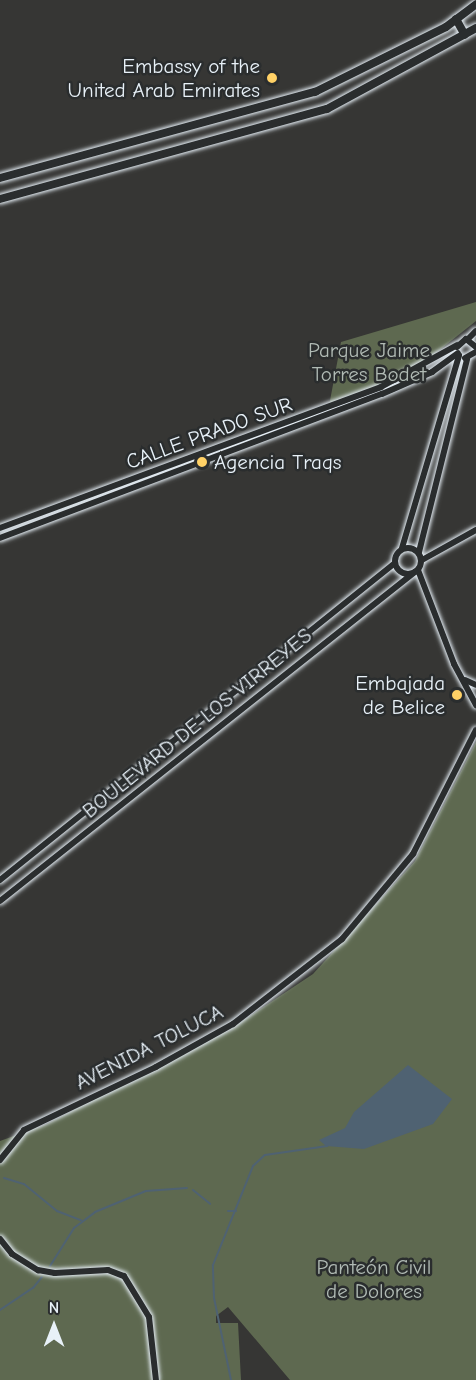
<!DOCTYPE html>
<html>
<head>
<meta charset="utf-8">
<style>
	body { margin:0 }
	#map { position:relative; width:476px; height:1380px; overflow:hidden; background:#363634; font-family:"Comic Neue",sans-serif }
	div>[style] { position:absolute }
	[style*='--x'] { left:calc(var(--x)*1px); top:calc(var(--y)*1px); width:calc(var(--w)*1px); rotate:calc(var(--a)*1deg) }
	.green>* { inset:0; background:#5e6950 }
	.water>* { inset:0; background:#4f6272 }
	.stream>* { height:2px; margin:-1px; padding:0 1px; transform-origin:1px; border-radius:1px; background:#4f6272 }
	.roads { filter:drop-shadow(0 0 2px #e8f1f8) drop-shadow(0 0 2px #e8f1f8) }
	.minor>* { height:6px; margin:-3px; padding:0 3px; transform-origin:3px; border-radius:3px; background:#2a2d2e }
	.minor>.ring { margin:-3px; padding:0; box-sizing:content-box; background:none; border:6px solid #2a2d2e; border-radius:50% }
	.major>* { height:8px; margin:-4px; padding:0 4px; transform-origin:4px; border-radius:4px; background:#2a2d2e }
	.dots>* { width:16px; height:16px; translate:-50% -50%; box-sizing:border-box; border:3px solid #2a2d2e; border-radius:50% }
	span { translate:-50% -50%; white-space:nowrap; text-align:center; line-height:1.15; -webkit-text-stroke:5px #2a2d2e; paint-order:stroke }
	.poi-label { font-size:21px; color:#e8f1f8 }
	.right { translate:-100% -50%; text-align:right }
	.left { translate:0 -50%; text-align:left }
	.park-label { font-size:21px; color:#b1bbb5 }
	.street-label { font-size:21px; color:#e8f1f8 }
	.north { position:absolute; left:24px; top:1296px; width:60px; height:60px; -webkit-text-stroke:4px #2a2d2e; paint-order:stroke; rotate:0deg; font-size:16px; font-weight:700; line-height:24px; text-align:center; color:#e8f1f8 }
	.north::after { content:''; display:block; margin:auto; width:21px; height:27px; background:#e8f1f8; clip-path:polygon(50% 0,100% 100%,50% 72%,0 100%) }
</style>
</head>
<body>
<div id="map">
	<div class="green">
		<i style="clip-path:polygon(476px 302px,476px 321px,412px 372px,329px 406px,341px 342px)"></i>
		<i style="clip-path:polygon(476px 742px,476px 1380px,290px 1380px,228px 1307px,216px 1316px,216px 1323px,238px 1323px,241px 1380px,0 1380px,0 1141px,47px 1124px,235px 1026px,313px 974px,415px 861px)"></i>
	</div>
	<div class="water">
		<i style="clip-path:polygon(408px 1065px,452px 1099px,433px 1124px,364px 1149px,326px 1146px,319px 1140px,345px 1128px,354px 1112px)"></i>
	</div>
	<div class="stream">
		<i style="--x:4;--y:1178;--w:21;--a:17"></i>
		<i style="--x:24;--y:1184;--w:43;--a:39.3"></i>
		<i style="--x:57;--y:1211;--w:26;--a:21"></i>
		<i style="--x:193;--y:1190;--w:22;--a:39"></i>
		<i style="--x:228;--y:1211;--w:8;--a:0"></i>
		<i style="--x:50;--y:1266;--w:45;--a:-57.7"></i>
		<i style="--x:74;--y:1228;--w:26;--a:-37"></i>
		<i style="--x:95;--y:1212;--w:55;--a:-22.4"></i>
		<i style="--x:146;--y:1191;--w:41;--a:-4.2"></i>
		<i style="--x:0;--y:1310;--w:40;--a:-34"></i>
		<i style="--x:33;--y:1288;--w:14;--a:-51"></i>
		<i style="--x:231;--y:1380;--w:84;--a:-101.7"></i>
		<i style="--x:214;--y:1298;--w:33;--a:-92"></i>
		<i style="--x:213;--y:1265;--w:107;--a:-68"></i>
		<i style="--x:253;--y:1166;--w:16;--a:-43"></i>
		<i style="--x:265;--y:1155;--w:63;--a:-8.3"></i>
	</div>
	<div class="roads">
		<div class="minor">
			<i style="--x:468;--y:339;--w:11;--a:-45"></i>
			<i style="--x:457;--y:347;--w:12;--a:-42"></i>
			<i style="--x:466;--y:339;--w:13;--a:39"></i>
			<i style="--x:465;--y:358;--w:13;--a:-29"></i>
			<i style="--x:0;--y:528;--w:406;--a:-20.3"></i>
			<i style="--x:381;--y:387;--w:87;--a:-28.9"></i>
			<i style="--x:0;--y:538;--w:408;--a:-20.7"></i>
			<i style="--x:382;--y:394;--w:55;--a:-23.7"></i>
			<i style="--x:432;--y:372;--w:32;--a:-36"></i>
			<i class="ring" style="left:395px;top:548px;width:20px;height:20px"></i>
			<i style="--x:402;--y:548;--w:201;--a:-73.5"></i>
			<i style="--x:419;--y:552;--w:199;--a:-76"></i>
			<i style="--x:422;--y:560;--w:62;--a:-29.1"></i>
			<i style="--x:418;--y:570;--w:101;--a:69"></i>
			<i style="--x:454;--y:664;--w:47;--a:61.8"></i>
			<i style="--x:465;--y:680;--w:12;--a:24"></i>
			<i style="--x:0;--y:880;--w:506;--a:-38.75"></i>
			<i style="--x:0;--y:901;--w:530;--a:-38.41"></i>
			<i style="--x:0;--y:1160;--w:38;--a:-51"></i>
			<i style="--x:24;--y:1130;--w:146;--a:-25.5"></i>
			<i style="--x:156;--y:1067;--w:88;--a:-29.2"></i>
			<i style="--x:233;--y:1024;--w:138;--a:-37.9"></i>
			<i style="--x:342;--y:939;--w:111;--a:-50.1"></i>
			<i style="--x:413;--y:854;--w:139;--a:-63.1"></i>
			<i style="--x:0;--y:1239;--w:19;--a:51"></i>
			<i style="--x:12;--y:1254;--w:31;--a:32"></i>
			<i style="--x:38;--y:1270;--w:17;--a:10"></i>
			<i style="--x:55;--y:1273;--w:53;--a:-3.2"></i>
			<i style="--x:108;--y:1270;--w:17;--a:21"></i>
			<i style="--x:124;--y:1276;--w:48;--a:58.6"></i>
			<i style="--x:149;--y:1317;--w:63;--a:83.7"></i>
		</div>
		<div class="major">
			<i style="--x:456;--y:19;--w:18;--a:61"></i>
			<i style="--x:0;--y:178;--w:327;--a:-15.3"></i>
			<i style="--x:315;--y:92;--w:146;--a:-26.4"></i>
			<i style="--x:446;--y:27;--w:38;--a:-37"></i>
			<i style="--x:0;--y:199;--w:339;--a:-15.4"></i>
			<i style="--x:327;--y:109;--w:170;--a:-28.5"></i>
		</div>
	</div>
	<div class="dots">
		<i style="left:272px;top:78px;background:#ffd166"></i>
		<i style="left:202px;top:462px;background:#ffd166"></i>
		<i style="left:457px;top:695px;background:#ffd166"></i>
	</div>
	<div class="poi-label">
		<span class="right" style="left:260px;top:78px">Embassy of the<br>United Arab Emirates</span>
		<span class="left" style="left:214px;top:462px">Agencia Traqs</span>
		<span class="right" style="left:445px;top:695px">Embajada<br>de Belice</span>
	</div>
	<div class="park-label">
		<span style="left:369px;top:362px">Parque Jaime<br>Torres Bodet</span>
		<span style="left:374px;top:1279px">Panteón Civil<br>de Dolores</span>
	</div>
	<div class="street-label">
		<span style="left:209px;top:433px;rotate:-20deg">CALLE PRADO SUR</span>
		<span style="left:197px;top:723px;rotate:-39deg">BOULEVARD DE LOS VIRREYES</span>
		<span style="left:149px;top:1047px;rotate:-27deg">AVENIDA TOLUCA</span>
	</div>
	<div class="north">N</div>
</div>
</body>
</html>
